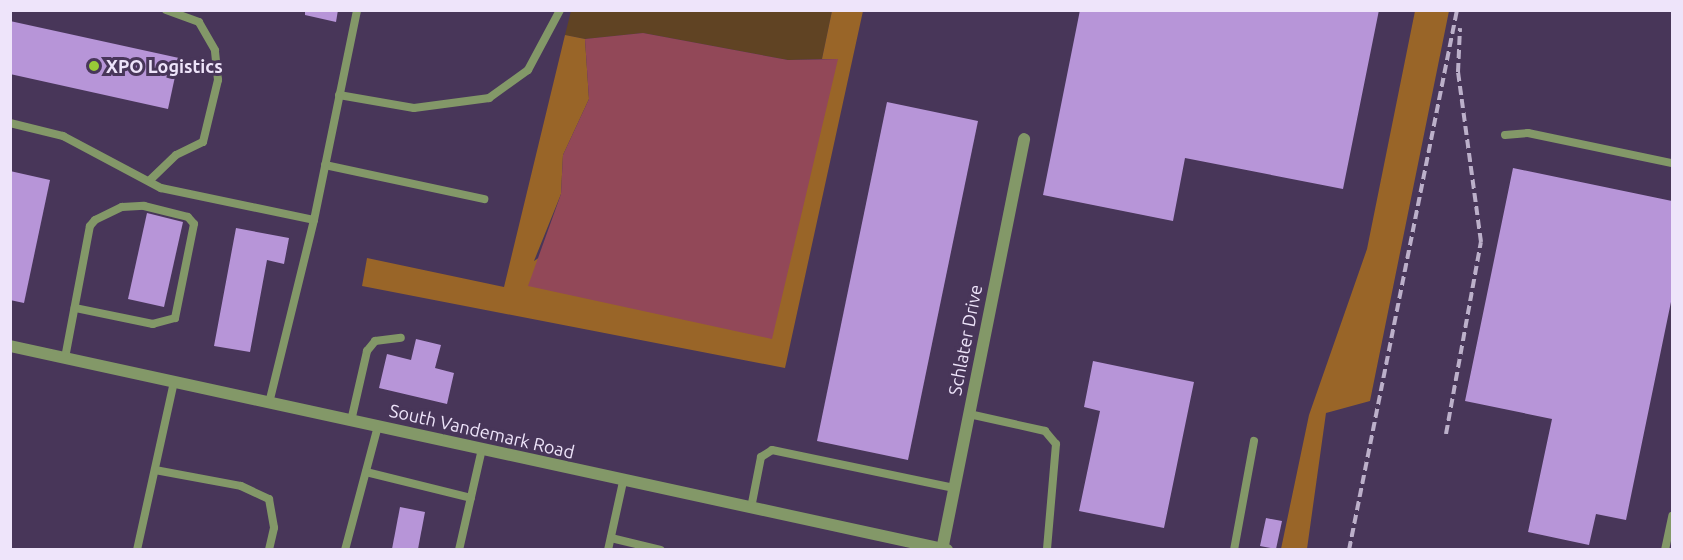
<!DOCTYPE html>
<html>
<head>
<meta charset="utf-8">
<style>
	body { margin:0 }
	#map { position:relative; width:1683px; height:560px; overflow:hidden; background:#483659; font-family:Ubuntu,sans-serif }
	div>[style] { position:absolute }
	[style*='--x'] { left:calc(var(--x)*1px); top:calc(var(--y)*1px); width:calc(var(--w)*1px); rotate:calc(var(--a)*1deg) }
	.green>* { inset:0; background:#604323 }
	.forest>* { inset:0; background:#996528 }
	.water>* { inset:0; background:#924858 }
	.building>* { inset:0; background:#b795d8 }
	.lane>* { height:8px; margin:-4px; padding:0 4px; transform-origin:4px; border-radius:4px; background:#839868 }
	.street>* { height:12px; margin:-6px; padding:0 6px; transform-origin:6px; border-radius:6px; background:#839868 }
	.rail>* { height:4px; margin-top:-2px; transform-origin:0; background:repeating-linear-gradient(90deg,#bcb0ca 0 9px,transparent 0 13.5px) }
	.dots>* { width:16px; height:16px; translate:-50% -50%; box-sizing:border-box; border:3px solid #483659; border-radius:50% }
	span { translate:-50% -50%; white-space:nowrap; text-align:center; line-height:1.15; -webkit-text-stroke:6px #483659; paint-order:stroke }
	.poi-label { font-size:18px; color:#eee4fa; font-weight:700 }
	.left { translate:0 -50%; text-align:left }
	.street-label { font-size:18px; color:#eee4fa }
	.frame { position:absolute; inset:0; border:12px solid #eee4fa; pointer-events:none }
</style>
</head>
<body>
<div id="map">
	<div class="green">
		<i style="clip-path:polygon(571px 11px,832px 11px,822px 59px,788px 60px,643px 33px,585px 39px,565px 35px)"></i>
	</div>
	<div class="forest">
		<i style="clip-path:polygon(832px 11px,863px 11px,785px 368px,362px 286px,367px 258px,504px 287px,565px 35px,585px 39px,589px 99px,563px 155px,561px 194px,534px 261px,838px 59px,822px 59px)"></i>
		<i style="clip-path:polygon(1415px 11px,1449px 11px,1370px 401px,1326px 413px,1307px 549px,1281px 549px,1309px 415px,1367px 249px)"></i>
	</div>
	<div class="water">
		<i style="clip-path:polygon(643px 33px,788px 60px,838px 59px,772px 339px,528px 286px,561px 194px,563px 155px,589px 99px,585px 39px)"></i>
	</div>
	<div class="building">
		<i style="clip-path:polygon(305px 10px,338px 10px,336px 22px,305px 15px)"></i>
		<i style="clip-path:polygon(1080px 10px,1379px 10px,1343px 189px,1185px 158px,1173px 221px,1043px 195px)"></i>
		<i style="clip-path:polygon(10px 21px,179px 58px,168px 109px,10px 74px)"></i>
		<i style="clip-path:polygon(887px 102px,978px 121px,908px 460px,817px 441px)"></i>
		<i style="clip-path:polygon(1513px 168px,1672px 201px,1672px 297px,1626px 520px,1596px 514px,1589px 545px,1528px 532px,1552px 419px,1465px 401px)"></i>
		<i style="clip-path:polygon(10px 171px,50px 180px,24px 303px,10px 300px)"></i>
		<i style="clip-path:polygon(147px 213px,183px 222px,164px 307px,128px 299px)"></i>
		<i style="clip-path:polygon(236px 228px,289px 238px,284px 264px,267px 260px,250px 352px,214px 346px)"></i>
		<i style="clip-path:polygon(416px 339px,441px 345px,435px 368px,454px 373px,447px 404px,379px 388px,387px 354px,411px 360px)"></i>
		<i style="clip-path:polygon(1093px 361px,1194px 382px,1164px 528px,1079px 511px,1100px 411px,1084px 407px)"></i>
		<i style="clip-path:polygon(400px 507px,425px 512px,418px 549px,392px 549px)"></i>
		<i style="clip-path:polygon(1266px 518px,1282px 521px,1276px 549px,1260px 546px)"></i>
	</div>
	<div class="lane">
		<i style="--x:339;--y:95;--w:76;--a:9.8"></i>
		<i style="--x:414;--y:108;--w:76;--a:-7.6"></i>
		<i style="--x:489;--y:98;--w:48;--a:-35.7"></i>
		<i style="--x:528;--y:70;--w:68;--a:-61.9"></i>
		<i style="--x:10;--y:123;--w:55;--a:13.8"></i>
		<i style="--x:63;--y:136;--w:111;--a:28"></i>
		<i style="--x:161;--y:188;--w:156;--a:11.8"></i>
		<i style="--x:314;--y:220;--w:188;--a:103.8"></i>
		<i style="--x:1505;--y:135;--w:23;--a:-5"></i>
		<i style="--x:1528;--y:133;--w:147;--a:11.8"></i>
		<i style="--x:325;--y:165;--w:163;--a:12.1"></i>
		<i style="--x:149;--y:181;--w:37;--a:-44"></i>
		<i style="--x:176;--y:155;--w:30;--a:-26"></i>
		<i style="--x:203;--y:142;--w:64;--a:-76.4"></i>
		<i style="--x:218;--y:80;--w:30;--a:-96"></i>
		<i style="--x:215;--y:50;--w:32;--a:-120"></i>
		<i style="--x:199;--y:22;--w:35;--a:-160"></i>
		<i style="--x:314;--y:220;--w:214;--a:-78.4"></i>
		<i style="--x:65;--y:358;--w:134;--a:-79.3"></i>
		<i style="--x:90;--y:226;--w:8;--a:-50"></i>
		<i style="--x:95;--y:220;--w:30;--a:-26"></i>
		<i style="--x:122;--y:207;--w:22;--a:-3"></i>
		<i style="--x:144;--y:206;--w:45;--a:14"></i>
		<i style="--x:188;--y:217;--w:9;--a:49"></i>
		<i style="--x:194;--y:224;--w:96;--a:101.4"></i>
		<i style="--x:175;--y:318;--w:23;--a:165"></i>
		<i style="--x:153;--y:324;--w:80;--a:-168.4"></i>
		<i style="--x:969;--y:414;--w:78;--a:12.6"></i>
		<i style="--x:1045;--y:431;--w:17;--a:50"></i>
		<i style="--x:1056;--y:444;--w:106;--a:94.9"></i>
		<i style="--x:351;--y:421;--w:72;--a:-77.1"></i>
		<i style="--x:367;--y:351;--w:13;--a:-51"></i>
		<i style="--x:375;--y:341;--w:26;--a:-7"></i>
		<i style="--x:155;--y:470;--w:87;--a:10.5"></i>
		<i style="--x:241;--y:486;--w:31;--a:25"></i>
		<i style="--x:269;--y:499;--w:29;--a:80"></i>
		<i style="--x:274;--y:528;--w:23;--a:103"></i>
		<i style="--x:366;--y:472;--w:108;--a:13.9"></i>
		<i style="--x:751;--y:508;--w:52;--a:-78.9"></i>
		<i style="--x:761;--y:457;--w:13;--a:-32"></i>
		<i style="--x:772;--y:450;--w:186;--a:11.8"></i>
		<i style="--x:611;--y:538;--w:51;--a:13.5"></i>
		<i style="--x:137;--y:550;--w:172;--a:-77.6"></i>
		<i style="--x:345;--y:550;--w:128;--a:-75.1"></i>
		<i style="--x:459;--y:550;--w:104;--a:-77.2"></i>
		<i style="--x:608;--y:550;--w:70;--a:-77.6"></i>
		<i style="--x:1234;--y:550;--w:111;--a:-79.6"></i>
		<i style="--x:1665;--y:550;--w:35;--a:-78"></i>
	</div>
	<div class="street">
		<i style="--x:10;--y:346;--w:959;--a:12.28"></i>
		<i style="--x:942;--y:550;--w:419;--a:-78.7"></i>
	</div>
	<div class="rail">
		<i style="--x:1446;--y:434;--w:195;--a:-79.7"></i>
		<i style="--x:1481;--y:242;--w:172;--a:-97.7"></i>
		<i style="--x:1458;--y:72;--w:44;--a:-87.4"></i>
		<i style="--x:1349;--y:550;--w:551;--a:-78.69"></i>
	</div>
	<div class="dots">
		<i style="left:94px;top:66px;background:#98cb37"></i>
	</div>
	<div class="poi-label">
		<span class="left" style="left:106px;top:66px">XPO Logistics</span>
	</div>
	<div class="street-label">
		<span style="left:965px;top:340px;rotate:-79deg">Schlater Drive</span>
		<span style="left:482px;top:431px;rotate:13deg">South Vandemark Road</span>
	</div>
	<div class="frame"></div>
</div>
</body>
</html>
